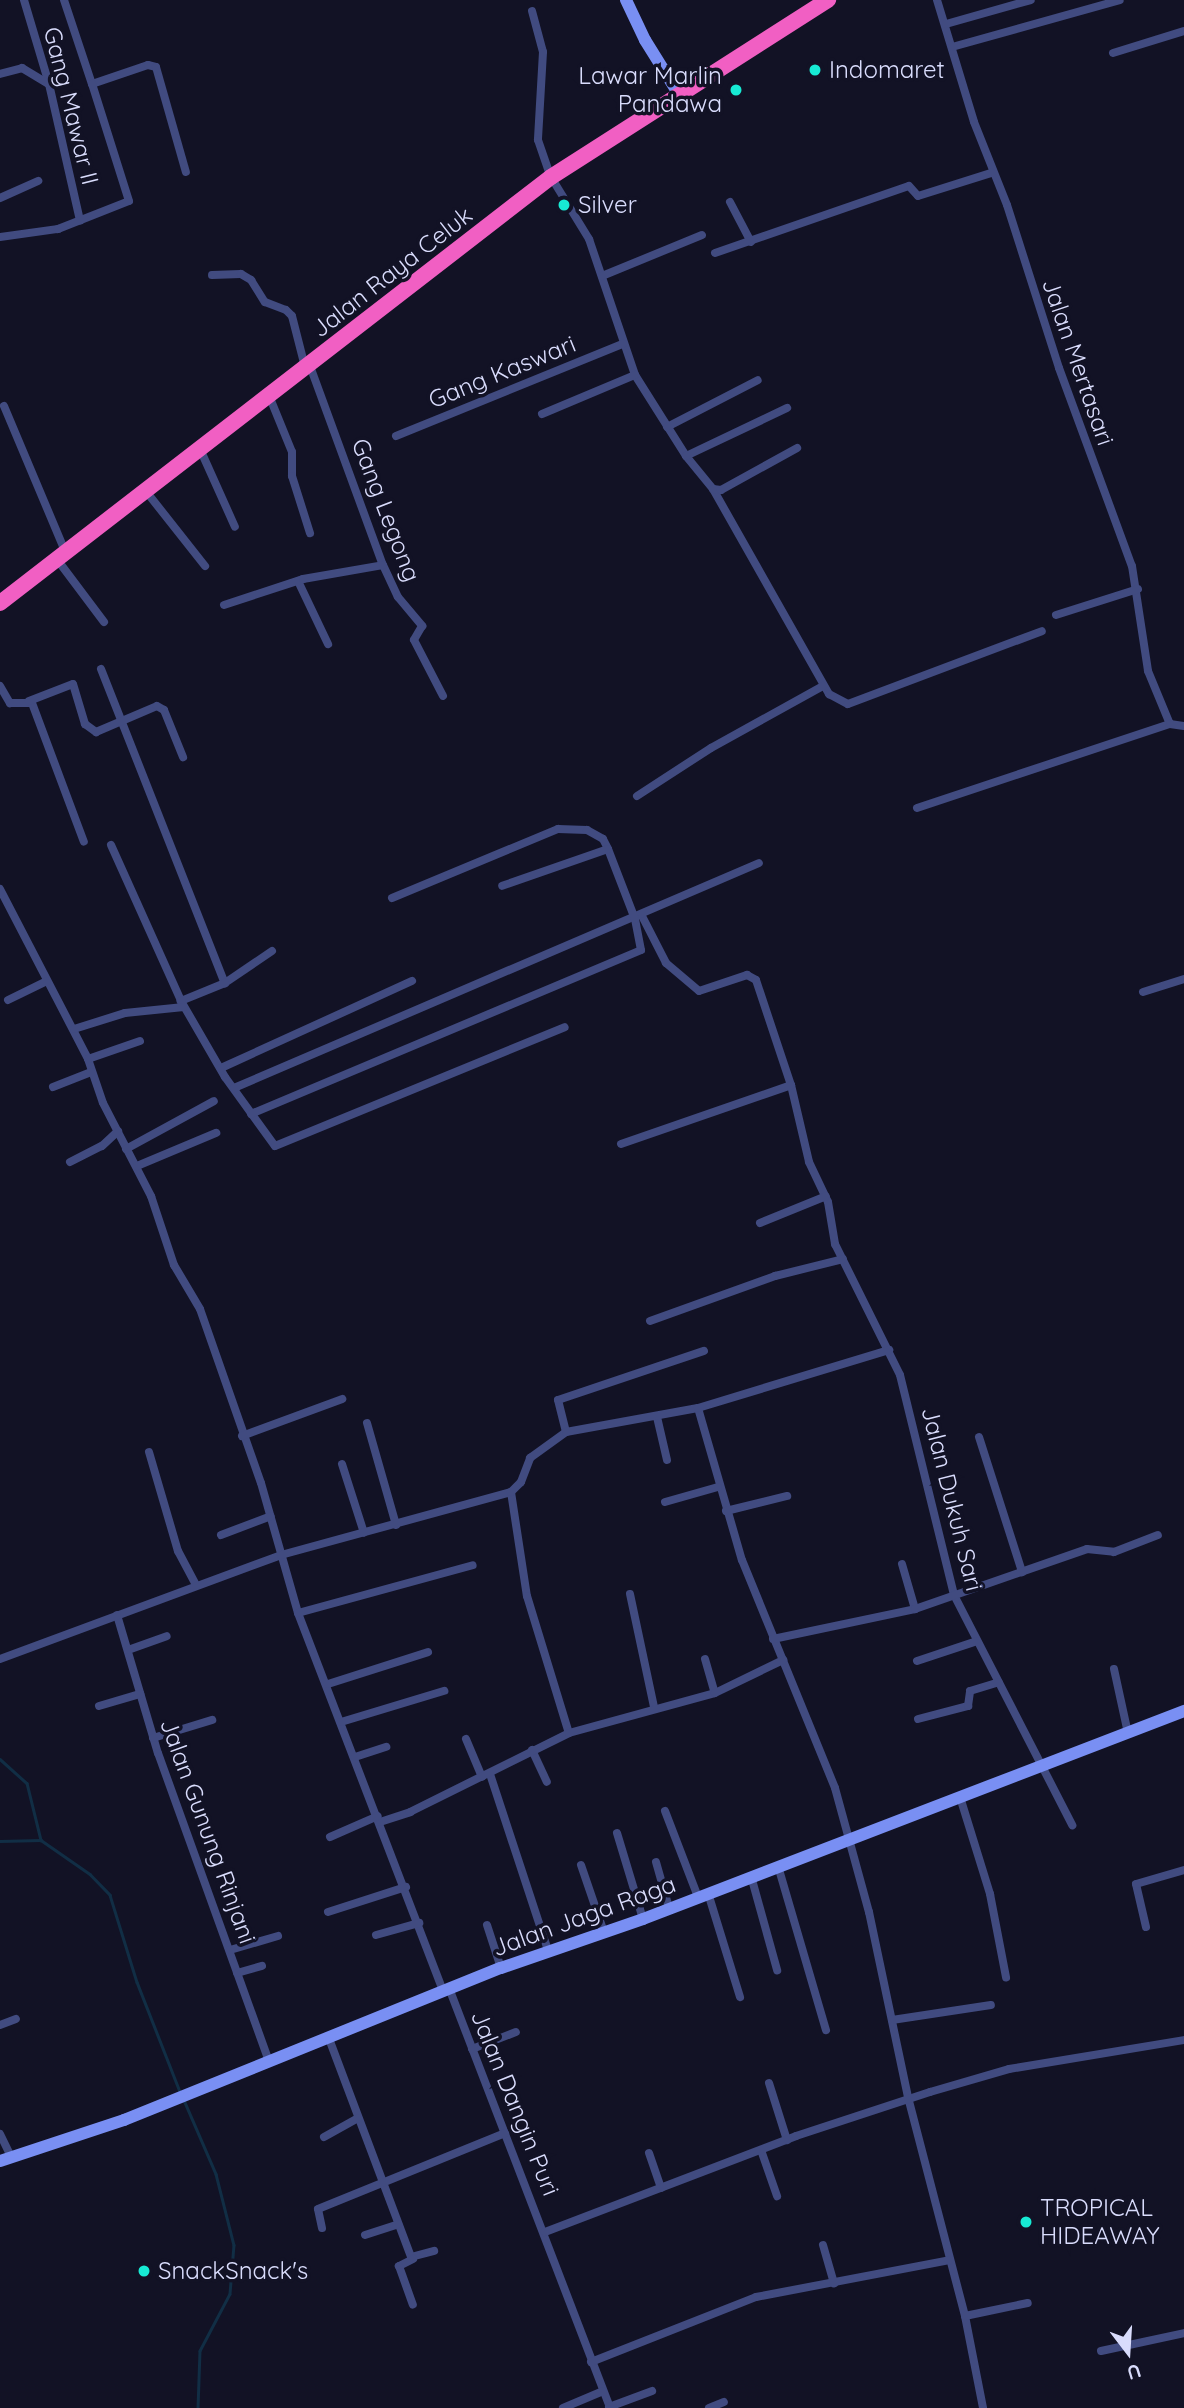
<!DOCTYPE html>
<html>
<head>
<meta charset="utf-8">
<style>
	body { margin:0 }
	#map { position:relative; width:1184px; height:2408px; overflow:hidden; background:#121225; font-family:Quicksand,sans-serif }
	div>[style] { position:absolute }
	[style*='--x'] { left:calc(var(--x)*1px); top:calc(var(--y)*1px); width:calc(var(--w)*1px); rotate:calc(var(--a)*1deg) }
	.stream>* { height:2.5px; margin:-1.25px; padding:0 1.25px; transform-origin:1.25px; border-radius:1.25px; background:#112e45 }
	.street>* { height:8px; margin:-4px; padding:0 4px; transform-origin:4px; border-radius:4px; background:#414b80 }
	.secondary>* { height:12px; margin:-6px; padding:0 6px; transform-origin:6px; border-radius:6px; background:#798ff3 }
	.highway>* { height:16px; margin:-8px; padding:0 8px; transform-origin:8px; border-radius:8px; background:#f15fc3 }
	.dots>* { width:19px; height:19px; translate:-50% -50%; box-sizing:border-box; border:4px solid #121225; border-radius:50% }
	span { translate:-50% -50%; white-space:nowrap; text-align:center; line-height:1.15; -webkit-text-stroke:7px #121225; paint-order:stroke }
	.poi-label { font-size:24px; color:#d9dcfc }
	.left { translate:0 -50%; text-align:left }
	.right { translate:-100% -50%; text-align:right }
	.street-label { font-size:24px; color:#d9dcfc }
	.north { position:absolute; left:1093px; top:2317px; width:70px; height:70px; -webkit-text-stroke:5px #121225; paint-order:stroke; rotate:163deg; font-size:19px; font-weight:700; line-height:28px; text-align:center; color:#d9dcfc }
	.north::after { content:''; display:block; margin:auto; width:24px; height:32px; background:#d9dcfc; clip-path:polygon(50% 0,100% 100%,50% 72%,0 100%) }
</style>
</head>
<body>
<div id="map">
	<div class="stream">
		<i style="--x:0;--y:1759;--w:36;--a:42"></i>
		<i style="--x:27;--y:1783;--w:59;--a:76.2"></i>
		<i style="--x:0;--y:1841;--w:41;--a:-1.4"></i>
		<i style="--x:41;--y:1840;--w:60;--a:34.8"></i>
		<i style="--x:90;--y:1874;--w:29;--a:46"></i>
		<i style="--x:110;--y:1895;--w:91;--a:72.8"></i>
		<i style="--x:137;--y:1982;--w:120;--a:68.6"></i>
		<i style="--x:184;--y:2100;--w:81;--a:66.6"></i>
		<i style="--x:216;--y:2174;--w:73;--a:75.8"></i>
		<i style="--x:234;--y:2245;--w:49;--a:94.7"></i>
		<i style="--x:230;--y:2294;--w:64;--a:117.8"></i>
		<i style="--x:200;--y:2351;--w:57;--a:92"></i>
	</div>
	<div class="street">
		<i style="--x:24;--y:0;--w:88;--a:73.4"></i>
		<i style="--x:49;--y:84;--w:140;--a:77.2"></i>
		<i style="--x:64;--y:0;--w:89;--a:71.6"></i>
		<i style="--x:92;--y:84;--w:59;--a:-18.7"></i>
		<i style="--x:148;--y:65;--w:8;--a:14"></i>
		<i style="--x:156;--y:67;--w:109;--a:74.1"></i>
		<i style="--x:937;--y:0;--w:127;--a:73.1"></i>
		<i style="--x:974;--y:122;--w:89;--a:68.3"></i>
		<i style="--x:1007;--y:205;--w:171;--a:72.3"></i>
		<i style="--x:1059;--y:368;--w:211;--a:69.8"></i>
		<i style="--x:1132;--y:566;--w:106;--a:81.3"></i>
		<i style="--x:1148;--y:671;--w:57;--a:67.5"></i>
		<i style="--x:532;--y:11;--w:42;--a:75"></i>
		<i style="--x:543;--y:52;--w:88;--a:93.3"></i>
		<i style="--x:538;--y:140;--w:39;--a:71"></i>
		<i style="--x:551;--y:177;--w:73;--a:58.5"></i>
		<i style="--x:589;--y:239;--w:144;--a:71.3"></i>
		<i style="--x:635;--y:375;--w:96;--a:57.8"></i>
		<i style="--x:686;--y:456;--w:43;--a:50.7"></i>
		<i style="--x:713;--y:489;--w:236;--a:60.5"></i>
		<i style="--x:829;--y:694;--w:21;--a:28"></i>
		<i style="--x:848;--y:704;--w:207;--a:-20.6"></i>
		<i style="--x:946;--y:24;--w:88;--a:-15.8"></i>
		<i style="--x:952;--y:47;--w:174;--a:-15.6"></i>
		<i style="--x:1113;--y:53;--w:74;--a:-17.2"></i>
		<i style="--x:0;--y:74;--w:23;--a:-15"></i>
		<i style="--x:22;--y:68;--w:31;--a:31"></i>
		<i style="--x:0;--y:198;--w:42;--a:-24.1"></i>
		<i style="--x:730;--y:202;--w:45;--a:62.3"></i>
		<i style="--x:0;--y:237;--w:59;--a:-7.9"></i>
		<i style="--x:58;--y:229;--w:76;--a:-21.5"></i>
		<i style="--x:129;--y:201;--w:123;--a:-107.5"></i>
		<i style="--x:715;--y:253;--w:205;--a:-19.1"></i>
		<i style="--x:909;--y:186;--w:13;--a:48"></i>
		<i style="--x:918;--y:196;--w:77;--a:-17.5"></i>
		<i style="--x:212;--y:275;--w:29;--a:-2"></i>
		<i style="--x:241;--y:274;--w:12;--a:31"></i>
		<i style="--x:251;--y:280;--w:26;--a:58"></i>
		<i style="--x:265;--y:302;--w:22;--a:21"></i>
		<i style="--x:286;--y:310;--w:8;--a:45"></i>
		<i style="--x:292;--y:316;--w:53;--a:75.7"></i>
		<i style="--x:602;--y:276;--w:108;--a:-22.3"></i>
		<i style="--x:310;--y:366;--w:212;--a:69.9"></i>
		<i style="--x:383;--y:565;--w:35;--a:65"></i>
		<i style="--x:398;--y:597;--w:38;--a:50"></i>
		<i style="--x:422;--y:626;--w:16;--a:120"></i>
		<i style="--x:414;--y:640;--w:63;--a:62.6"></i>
		<i style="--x:270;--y:398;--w:58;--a:67.8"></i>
		<i style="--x:292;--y:452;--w:24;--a:90"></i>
		<i style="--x:292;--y:476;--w:60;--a:72.5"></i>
		<i style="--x:4;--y:406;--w:157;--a:67.2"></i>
		<i style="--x:542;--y:414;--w:101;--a:-22.8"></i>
		<i style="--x:667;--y:427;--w:102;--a:-27.3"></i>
		<i style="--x:396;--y:436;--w:245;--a:-22.1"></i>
		<i style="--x:200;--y:449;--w:85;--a:65.8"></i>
		<i style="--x:686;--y:456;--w:112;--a:-25.4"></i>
		<i style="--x:713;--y:489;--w:8;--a:7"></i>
		<i style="--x:721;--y:490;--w:87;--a:-28.9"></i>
		<i style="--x:145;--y:490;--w:97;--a:51.7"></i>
		<i style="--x:56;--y:558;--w:80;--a:53.1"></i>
		<i style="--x:298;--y:581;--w:70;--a:64.5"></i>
		<i style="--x:224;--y:605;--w:83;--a:-18.2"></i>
		<i style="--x:303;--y:579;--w:81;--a:-9.9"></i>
		<i style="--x:1056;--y:615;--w:86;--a:-17.6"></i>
		<i style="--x:101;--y:669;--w:338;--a:68.5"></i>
		<i style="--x:0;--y:686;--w:20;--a:60"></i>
		<i style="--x:10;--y:703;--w:22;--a:0"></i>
		<i style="--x:32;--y:703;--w:148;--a:69.5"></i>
		<i style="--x:29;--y:701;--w:47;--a:-21.1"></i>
		<i style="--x:73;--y:684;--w:42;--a:73.3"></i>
		<i style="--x:85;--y:724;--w:14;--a:36"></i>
		<i style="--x:96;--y:732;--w:66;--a:-23.1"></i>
		<i style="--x:157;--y:706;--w:8;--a:30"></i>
		<i style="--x:164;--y:710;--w:51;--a:68"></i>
		<i style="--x:637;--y:796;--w:88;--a:-33"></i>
		<i style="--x:711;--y:748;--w:128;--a:-29"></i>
		<i style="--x:917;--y:808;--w:267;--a:-18.4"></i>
		<i style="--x:1170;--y:724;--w:14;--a:8"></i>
		<i style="--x:111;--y:845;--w:171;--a:65.8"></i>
		<i style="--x:0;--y:889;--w:191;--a:62.6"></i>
		<i style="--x:88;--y:1059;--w:46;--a:71.2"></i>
		<i style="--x:103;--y:1103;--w:105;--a:62.7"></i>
		<i style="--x:151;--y:1196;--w:73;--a:71.6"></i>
		<i style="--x:174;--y:1265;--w:51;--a:59.4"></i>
		<i style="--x:200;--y:1309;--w:184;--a:70.7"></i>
		<i style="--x:261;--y:1483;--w:135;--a:74.1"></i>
		<i style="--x:298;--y:1613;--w:405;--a:69"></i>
		<i style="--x:392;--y:898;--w:180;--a:-22.6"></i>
		<i style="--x:558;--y:829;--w:29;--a:2"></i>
		<i style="--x:587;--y:830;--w:18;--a:29"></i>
		<i style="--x:603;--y:839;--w:11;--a:63"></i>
		<i style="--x:642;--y:916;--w:53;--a:62.9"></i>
		<i style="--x:666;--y:963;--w:43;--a:40.3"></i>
		<i style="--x:699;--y:991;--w:51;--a:-18.4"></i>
		<i style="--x:747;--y:975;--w:10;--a:29"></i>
		<i style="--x:756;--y:980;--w:111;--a:71.6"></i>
		<i style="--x:791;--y:1085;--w:79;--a:76.8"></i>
		<i style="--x:809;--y:1162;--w:44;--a:64.6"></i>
		<i style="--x:828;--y:1202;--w:43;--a:80.5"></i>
		<i style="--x:835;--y:1244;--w:146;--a:63.6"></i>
		<i style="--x:900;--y:1375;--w:227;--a:76.2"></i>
		<i style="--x:954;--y:1595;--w:259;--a:62.8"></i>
		<i style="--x:272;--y:951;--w:57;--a:145.8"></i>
		<i style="--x:225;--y:983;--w:48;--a:157.8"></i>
		<i style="--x:181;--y:1001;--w:88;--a:59.9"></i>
		<i style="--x:225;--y:1077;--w:85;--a:54.1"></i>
		<i style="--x:275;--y:1146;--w:313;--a:-22.3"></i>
		<i style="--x:1143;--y:992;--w:43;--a:-17.6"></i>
		<i style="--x:8;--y:1000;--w:43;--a:-26"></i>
		<i style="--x:74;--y:1029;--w:53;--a:-17.4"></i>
		<i style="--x:125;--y:1013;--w:59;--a:-5.8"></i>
		<i style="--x:88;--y:1059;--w:55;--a:-19.1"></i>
		<i style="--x:221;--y:1068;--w:210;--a:-24.5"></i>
		<i style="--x:53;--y:1087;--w:41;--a:-21.5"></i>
		<i style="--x:234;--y:1088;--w:571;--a:-23.2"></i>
		<i style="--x:251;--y:1114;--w:423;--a:-22.8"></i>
		<i style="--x:641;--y:950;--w:32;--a:-101"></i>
		<i style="--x:635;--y:919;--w:75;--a:-111.1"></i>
		<i style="--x:608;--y:849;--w:112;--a:160.8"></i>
		<i style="--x:621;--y:1144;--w:180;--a:-19.1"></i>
		<i style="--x:126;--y:1149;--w:100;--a:-28.6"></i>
		<i style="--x:70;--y:1162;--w:36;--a:-27"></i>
		<i style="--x:102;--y:1146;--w:22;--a:-43"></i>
		<i style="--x:137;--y:1166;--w:86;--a:-22.7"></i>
		<i style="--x:760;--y:1223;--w:71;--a:-22.2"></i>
		<i style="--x:650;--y:1321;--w:133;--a:-19.8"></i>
		<i style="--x:775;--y:1276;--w:70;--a:-14"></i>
		<i style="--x:698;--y:1408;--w:158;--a:73.9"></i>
		<i style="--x:742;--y:1560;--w:246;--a:67.8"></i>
		<i style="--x:835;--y:1788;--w:129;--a:74.7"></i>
		<i style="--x:869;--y:1912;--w:193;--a:78.1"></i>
		<i style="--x:909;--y:2101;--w:222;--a:75.4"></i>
		<i style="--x:965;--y:2316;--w:94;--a:78.9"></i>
		<i style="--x:657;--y:1417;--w:44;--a:76.9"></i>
		<i style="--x:367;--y:1423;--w:106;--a:74.1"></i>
		<i style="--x:566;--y:1432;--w:33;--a:-104"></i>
		<i style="--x:558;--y:1400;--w:154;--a:-18.6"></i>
		<i style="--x:242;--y:1436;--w:107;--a:-20.3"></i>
		<i style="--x:979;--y:1437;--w:142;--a:72.3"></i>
		<i style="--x:149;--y:1452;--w:103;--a:73.7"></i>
		<i style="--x:178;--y:1551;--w:38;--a:62"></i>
		<i style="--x:342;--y:1464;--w:72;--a:72.3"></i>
		<i style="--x:511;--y:1492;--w:105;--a:81.3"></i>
		<i style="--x:527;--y:1596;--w:143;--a:73"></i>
		<i style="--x:665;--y:1502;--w:55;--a:-15.8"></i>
		<i style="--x:726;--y:1511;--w:63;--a:-13.8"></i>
		<i style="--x:221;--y:1535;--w:53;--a:-20.8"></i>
		<i style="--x:902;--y:1564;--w:47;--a:73.9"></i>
		<i style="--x:630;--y:1594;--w:116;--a:78"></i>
		<i style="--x:298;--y:1613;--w:181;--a:-15.3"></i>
		<i style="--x:117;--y:1615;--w:144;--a:73.5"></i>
		<i style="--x:158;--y:1753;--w:325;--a:70.2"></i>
		<i style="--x:773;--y:1639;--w:145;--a:-11.9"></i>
		<i style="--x:915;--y:1609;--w:182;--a:-19.2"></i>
		<i style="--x:1087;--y:1549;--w:27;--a:6"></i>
		<i style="--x:1114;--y:1552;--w:47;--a:-21.1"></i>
		<i style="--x:128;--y:1650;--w:41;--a:-19.7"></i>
		<i style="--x:0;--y:1659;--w:300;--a:-20.3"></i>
		<i style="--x:281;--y:1555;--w:238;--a:-15.3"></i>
		<i style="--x:511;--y:1492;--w:14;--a:-45"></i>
		<i style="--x:521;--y:1482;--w:26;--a:-69"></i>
		<i style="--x:530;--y:1458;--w:44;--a:-35.8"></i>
		<i style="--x:566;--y:1432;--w:134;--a:-10.3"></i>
		<i style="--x:698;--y:1408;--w:200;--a:-16.9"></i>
		<i style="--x:705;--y:1659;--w:35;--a:74"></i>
		<i style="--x:917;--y:1661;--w:63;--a:-18.4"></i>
		<i style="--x:1114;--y:1669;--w:66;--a:77.7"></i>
		<i style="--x:328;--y:1684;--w:105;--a:-17.7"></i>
		<i style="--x:99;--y:1706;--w:43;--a:-16.3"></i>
		<i style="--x:918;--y:1719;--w:52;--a:-14.6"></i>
		<i style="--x:968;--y:1706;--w:15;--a:-82"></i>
		<i style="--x:970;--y:1691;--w:30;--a:-17"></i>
		<i style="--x:341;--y:1722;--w:108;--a:-16.8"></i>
		<i style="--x:153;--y:1738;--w:62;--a:-17"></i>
		<i style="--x:466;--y:1739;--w:41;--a:67.2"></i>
		<i style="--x:532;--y:1750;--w:35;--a:65"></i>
		<i style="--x:355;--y:1757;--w:33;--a:-18"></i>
		<i style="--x:490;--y:1774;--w:188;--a:71.8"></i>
		<i style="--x:960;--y:1797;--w:102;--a:72.8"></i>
		<i style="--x:990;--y:1894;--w:85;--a:79.1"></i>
		<i style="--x:665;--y:1811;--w:92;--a:69"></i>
		<i style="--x:380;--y:1822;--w:32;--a:-18"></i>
		<i style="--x:410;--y:1812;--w:178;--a:-26.4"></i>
		<i style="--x:569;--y:1733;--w:151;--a:-15.3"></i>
		<i style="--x:715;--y:1693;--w:76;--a:-25.9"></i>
		<i style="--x:617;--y:1833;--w:90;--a:73.2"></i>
		<i style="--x:330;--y:1837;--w:52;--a:-23.6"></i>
		<i style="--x:656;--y:1862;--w:48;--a:74.2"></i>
		<i style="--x:581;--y:1865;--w:71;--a:71.1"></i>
		<i style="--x:778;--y:1866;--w:171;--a:73.7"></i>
		<i style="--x:751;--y:1876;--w:98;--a:74.5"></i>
		<i style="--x:708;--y:1893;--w:109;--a:72.9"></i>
		<i style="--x:328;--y:1912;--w:82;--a:-17.8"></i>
		<i style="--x:487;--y:1925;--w:45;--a:72"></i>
		<i style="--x:1146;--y:1927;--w:44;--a:-103.1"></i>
		<i style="--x:1136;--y:1884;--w:50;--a:-16.3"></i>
		<i style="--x:376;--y:1935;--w:45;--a:-15.6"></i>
		<i style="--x:230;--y:1950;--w:50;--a:-16.3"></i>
		<i style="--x:237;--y:1973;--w:26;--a:-16"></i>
		<i style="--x:449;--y:1988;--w:450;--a:69"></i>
		<i style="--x:892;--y:2020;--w:100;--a:-8.6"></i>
		<i style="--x:0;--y:2025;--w:17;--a:-21"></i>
		<i style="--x:328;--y:2036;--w:236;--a:69.4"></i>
		<i style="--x:411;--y:2257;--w:24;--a:-15"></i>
		<i style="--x:472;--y:2049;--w:47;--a:-21.1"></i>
		<i style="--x:769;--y:2083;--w:60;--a:72.5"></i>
		<i style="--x:0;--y:2134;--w:25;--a:64"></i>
		<i style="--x:324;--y:2137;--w:39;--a:-29"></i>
		<i style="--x:761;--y:2150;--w:49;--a:70.8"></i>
		<i style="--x:649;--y:2153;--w:37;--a:71"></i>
		<i style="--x:322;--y:2228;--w:19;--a:-102"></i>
		<i style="--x:318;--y:2209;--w:202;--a:-22.1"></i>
		<i style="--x:545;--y:2232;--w:269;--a:-20.9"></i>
		<i style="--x:796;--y:2136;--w:141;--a:-18.2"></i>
		<i style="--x:930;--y:2092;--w:82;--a:-16.2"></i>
		<i style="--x:1009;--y:2069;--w:177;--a:-9.4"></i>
		<i style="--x:365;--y:2235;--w:35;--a:-18"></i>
		<i style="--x:823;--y:2245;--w:40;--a:74"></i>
		<i style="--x:413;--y:2259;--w:16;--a:153"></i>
		<i style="--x:399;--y:2266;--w:41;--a:70.3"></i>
		<i style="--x:965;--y:2316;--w:64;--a:-11.7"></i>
		<i style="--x:1101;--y:2351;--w:85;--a:-12.2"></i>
		<i style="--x:591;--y:2362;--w:177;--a:-21.5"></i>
		<i style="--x:756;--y:2297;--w:197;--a:-10.8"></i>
		<i style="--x:609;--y:2407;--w:46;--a:-20.4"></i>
		<i style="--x:563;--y:2408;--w:43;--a:-23"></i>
		<i style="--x:709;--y:2408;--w:16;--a:-22"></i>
	</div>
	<div class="secondary">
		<i style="--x:626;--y:0;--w:44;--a:64.6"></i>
		<i style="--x:645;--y:40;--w:62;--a:58.1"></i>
		<i style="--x:0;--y:2161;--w:131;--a:-18.3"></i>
		<i style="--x:124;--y:2120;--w:406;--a:-22"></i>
		<i style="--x:501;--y:1968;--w:150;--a:-19"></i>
		<i style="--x:643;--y:1919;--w:580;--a:-21.03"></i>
	</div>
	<div class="highway">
		<i style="--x:0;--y:603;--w:696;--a:-37.71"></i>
		<i style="--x:551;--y:177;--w:329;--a:-32.6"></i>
	</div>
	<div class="dots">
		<i style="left:815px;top:70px;background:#17ead4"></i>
		<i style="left:736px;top:90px;background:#17ead4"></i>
		<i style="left:564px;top:205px;background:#17ead4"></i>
		<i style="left:1026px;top:2222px;background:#17ead4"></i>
		<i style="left:144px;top:2271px;background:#17ead4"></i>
	</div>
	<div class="poi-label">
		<span class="left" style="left:829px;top:70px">Indomaret</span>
		<span class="right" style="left:722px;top:90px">Lawar Marlin<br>Pandawa</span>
		<span class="left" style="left:578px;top:205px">Silver</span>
		<span class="left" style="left:1040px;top:2222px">TROPICAL<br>HIDEAWAY</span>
		<span class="left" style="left:158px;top:2271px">SnackSnack's</span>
	</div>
	<div class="street-label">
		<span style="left:71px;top:106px;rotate:76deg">Gang Mawar II</span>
		<span style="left:392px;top:272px;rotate:-38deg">Jalan Raya Celuk</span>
		<span style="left:1078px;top:362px;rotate:71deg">Jalan Mertasari</span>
		<span style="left:502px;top:372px;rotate:-22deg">Gang Kaswari</span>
		<span style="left:386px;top:510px;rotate:69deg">Gang Legong</span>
		<span style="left:952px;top:1499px;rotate:76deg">Jalan Dukuh Sari</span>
		<span style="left:208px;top:1831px;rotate:70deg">Jalan Gunung Rinjani</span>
		<span style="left:584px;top:1916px;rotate:-20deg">Jalan Jaga Raga</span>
		<span style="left:515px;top:2103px;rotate:68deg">Jalan Dangin Puri</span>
	</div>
	<div class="north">U</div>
</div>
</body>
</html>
